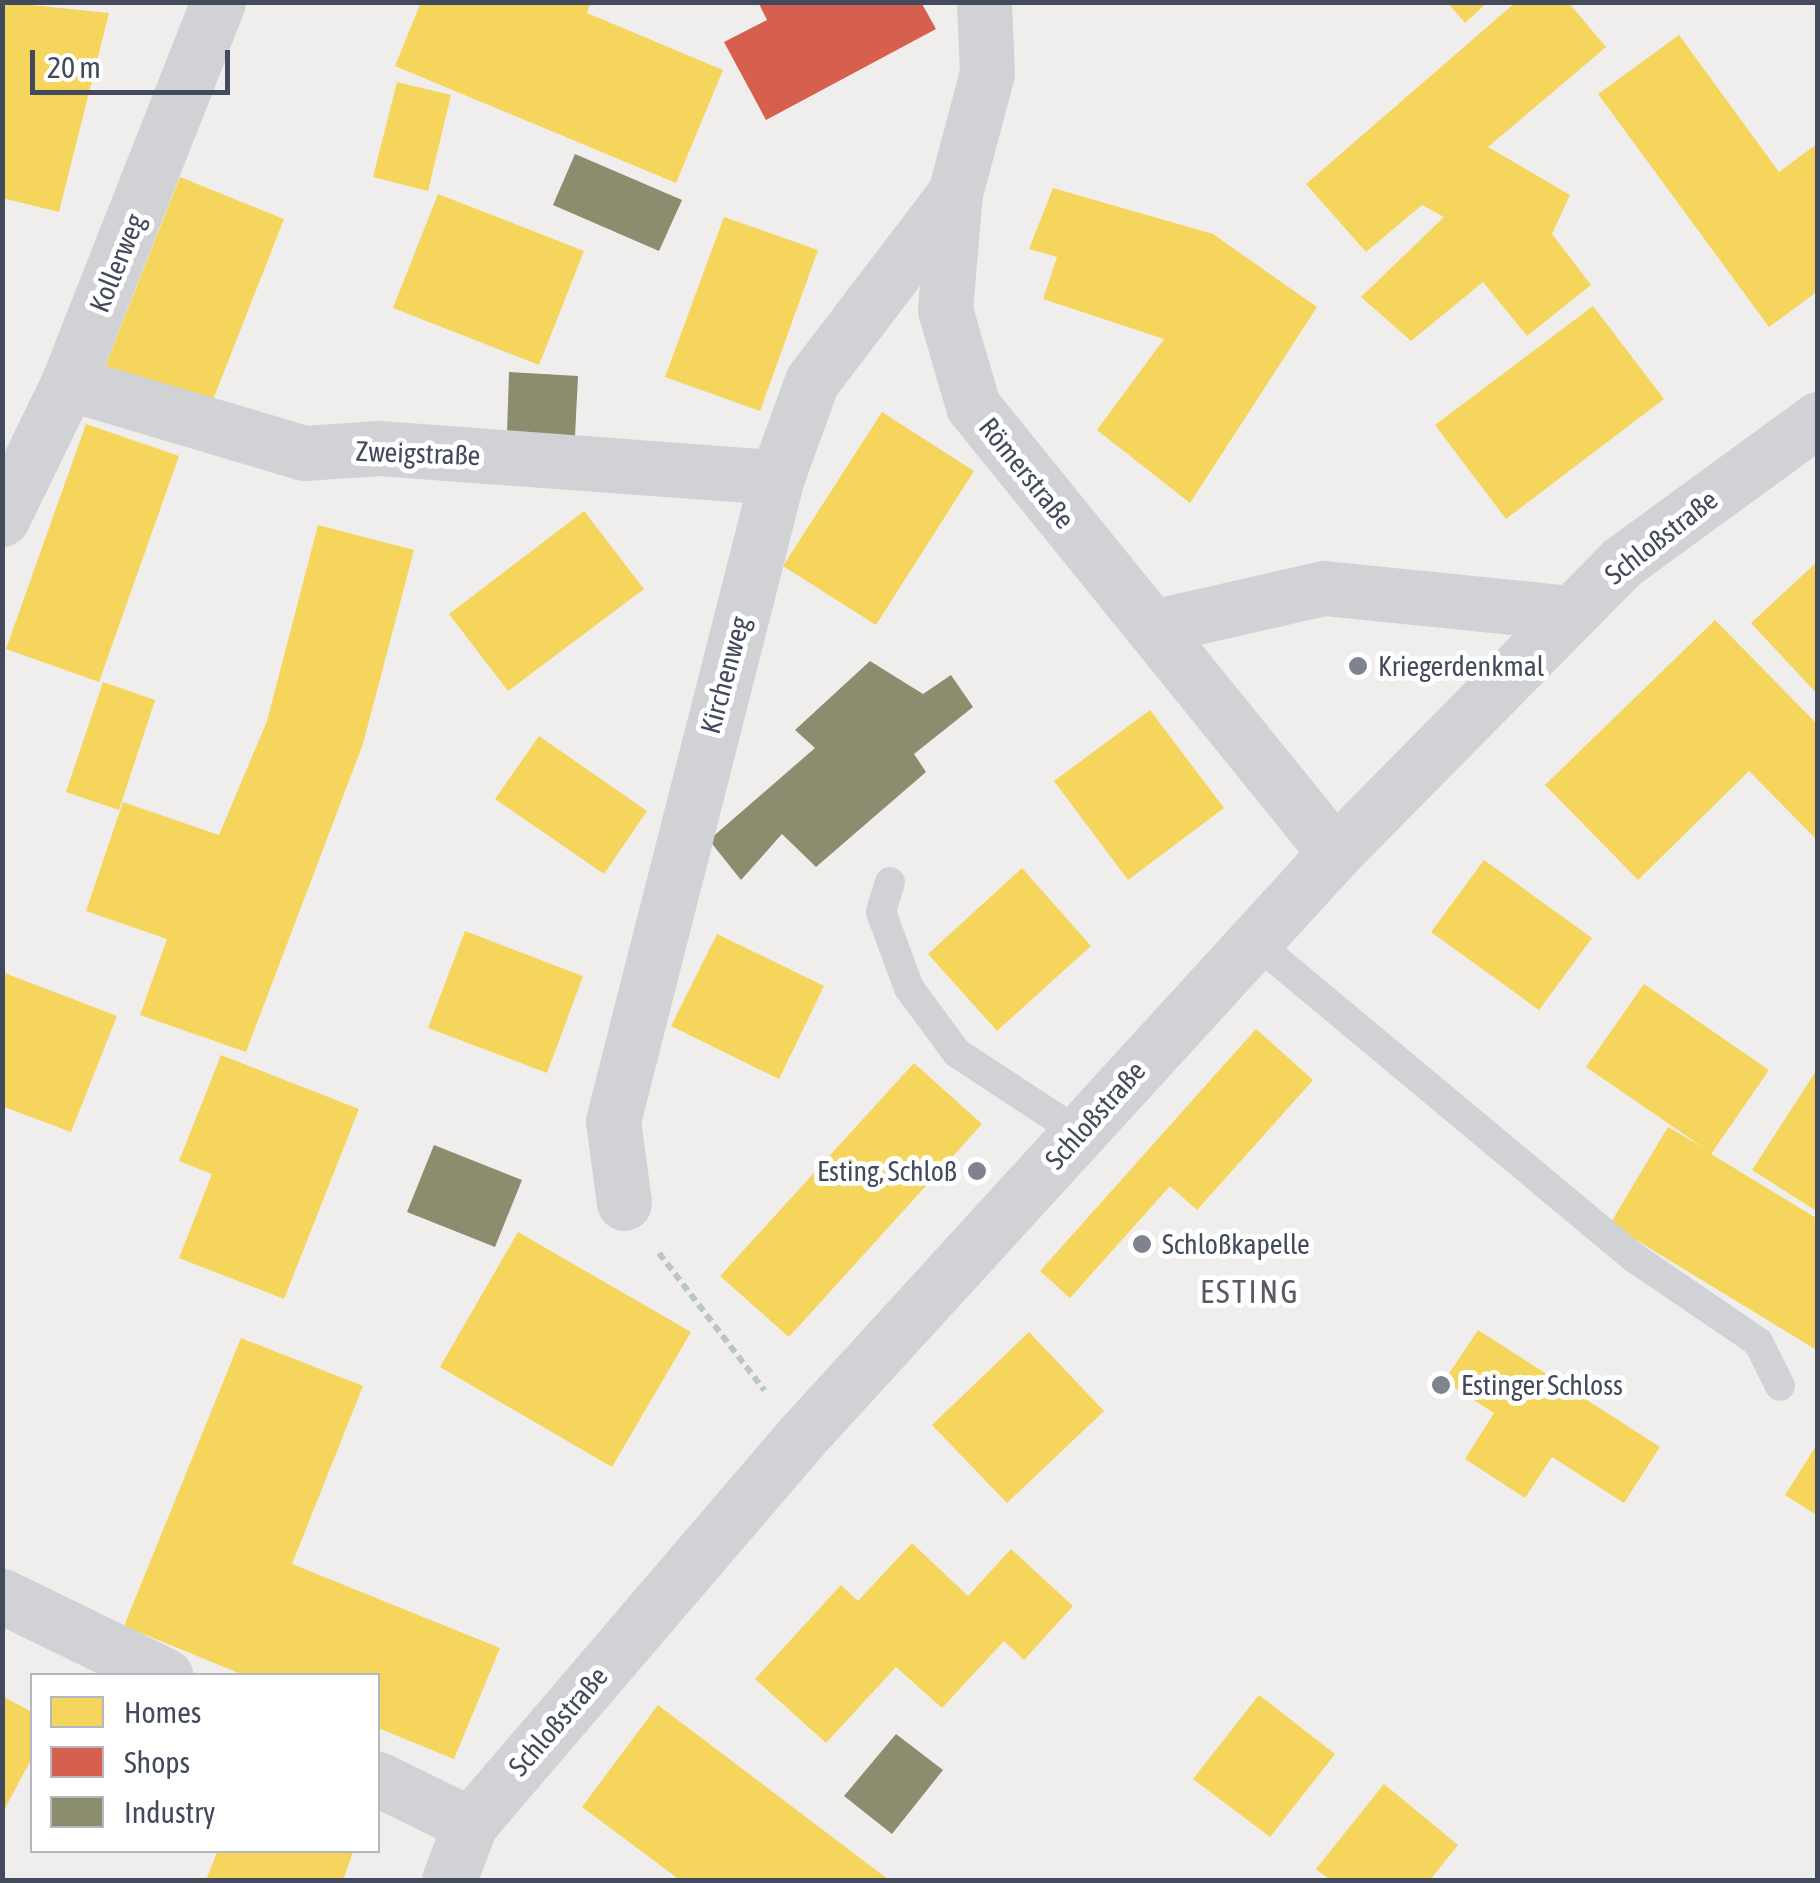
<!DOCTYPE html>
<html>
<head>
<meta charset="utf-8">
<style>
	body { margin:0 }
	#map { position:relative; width:1820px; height:1883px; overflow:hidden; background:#efeeed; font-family:"Asap Condensed",sans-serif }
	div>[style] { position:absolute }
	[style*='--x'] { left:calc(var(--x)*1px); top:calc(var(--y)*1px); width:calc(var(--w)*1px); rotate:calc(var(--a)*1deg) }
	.homes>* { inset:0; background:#f6d55c }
	.shops>* { inset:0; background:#d6604d }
	.industry>* { inset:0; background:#8c8c6e }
	.path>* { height:6px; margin-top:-3px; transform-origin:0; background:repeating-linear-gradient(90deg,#b9c6c5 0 8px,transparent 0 13px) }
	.service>* { height:30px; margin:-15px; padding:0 15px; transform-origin:15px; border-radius:15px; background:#d0d2d6 }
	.minor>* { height:55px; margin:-27.5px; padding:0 27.5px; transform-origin:27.5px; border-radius:27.5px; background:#d0d2d6 }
	.tertiary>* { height:55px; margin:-27.5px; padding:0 27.5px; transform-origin:27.5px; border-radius:27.5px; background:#d0d2d6 }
	.dots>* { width:28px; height:28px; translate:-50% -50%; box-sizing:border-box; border:5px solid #fff; border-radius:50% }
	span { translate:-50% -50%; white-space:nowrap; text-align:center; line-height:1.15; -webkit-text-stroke:10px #fff; paint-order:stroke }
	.street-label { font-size:28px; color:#434a5c }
	.poi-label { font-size:28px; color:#434a5c }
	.left { translate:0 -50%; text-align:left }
	.right { translate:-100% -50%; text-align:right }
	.quarter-label { font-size:32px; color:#595b63; letter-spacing:2.5px }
	.frame { position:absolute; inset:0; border:5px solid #434a5c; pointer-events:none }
	.legend { position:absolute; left:30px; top:1673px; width:350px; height:180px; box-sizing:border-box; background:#fff; border:2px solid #b4b7be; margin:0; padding:12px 18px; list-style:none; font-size:30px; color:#434a5c }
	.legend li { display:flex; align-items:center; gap:20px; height:50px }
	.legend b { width:50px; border:2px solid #b4b7be }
	.scale { position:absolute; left:30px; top:50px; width:200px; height:45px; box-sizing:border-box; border:5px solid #434a5c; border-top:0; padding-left:12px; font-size:30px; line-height:35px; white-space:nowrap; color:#434a5c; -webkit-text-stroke:8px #fff; paint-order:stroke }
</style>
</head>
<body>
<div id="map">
	<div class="homes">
		<i style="clip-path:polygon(2px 2px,109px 13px,59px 212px,2px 198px)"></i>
		<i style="clip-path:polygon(421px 2px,591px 2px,587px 13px,723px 70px,676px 183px,395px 66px)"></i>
		<i style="clip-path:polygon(1447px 2px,1488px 2px,1465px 23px)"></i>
		<i style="clip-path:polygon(1516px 2px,1568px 2px,1606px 47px,1488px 147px,1570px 195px,1552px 234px,1591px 285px,1527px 336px,1483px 282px,1411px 341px,1361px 297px,1444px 217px,1422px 205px,1366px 252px,1306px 184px)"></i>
		<i style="clip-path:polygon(1679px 35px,1779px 172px,1818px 143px,1818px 291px,1769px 327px,1598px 94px)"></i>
		<i style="clip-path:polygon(397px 82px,451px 95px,428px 191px,373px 177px)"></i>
		<i style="clip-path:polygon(180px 177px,284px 219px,209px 410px,104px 369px)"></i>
		<i style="clip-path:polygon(1053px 188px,1213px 234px,1317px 307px,1190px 503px,1097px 430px,1164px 339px,1043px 299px,1057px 257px,1029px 249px)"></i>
		<i style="clip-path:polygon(438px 194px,584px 251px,539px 365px,393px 308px)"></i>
		<i style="clip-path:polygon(724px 217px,818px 250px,760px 411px,665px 377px)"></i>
		<i style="clip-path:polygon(1593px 306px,1664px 399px,1506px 519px,1435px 425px)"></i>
		<i style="clip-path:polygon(882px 412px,974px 471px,876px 625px,783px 566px)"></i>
		<i style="clip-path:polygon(86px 424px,179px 456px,99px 682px,6px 649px)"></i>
		<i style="clip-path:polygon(584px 511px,644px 589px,508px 691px,449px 614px)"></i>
		<i style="clip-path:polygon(318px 525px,414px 550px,363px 744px,246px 1052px,140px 1015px,167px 939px,86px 911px,123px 802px,219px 835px,267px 721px)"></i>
		<i style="clip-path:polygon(1818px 561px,1818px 695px,1751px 623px)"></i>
		<i style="clip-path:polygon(1715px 620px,1818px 725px,1818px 841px,1749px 771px,1638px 880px,1545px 785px)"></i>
		<i style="clip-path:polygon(103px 682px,155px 700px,119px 810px,66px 792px)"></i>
		<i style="clip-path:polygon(1150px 710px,1224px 808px,1128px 880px,1054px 781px)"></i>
		<i style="clip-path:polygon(539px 736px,647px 811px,604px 874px,495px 799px)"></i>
		<i style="clip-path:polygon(1484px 860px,1592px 938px,1539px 1010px,1431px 932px)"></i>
		<i style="clip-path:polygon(1022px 868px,1091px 946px,997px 1031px,928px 954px)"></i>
		<i style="clip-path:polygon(465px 931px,583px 976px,547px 1073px,428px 1028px)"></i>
		<i style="clip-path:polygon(717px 934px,824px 986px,779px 1079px,671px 1026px)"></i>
		<i style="clip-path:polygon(2px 972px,117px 1016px,71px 1132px,2px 1106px)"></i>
		<i style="clip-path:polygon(1644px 984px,1769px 1070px,1711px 1154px,1818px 1219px,1818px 1351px,1610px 1224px,1668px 1127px,1704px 1148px,1586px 1067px)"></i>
		<i style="clip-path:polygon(1256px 1029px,1313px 1080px,1197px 1210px,1170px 1186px,1070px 1298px,1040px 1271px)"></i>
		<i style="clip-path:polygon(221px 1055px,359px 1109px,284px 1299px,179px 1258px,212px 1174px,179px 1161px)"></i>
		<i style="clip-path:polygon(914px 1063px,982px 1124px,789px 1337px,720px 1276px)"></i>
		<i style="clip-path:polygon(1818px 1068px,1818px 1212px,1752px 1170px)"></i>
		<i style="clip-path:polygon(518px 1232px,691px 1332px,612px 1467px,440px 1367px)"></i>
		<i style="clip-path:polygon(1478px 1330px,1660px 1447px,1624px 1503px,1552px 1457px,1525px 1498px,1465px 1459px,1494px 1413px,1444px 1381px)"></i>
		<i style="clip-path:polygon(1029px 1332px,1104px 1411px,1007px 1503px,932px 1425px)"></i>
		<i style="clip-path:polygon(241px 1338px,363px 1386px,292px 1564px,500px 1648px,454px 1759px,378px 1728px,378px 1676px,246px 1676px,124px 1626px)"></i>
		<i style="clip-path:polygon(1818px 1443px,1818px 1516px,1785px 1495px)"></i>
		<i style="clip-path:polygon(912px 1543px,968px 1596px,1011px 1549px,1073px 1606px,1024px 1660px,1004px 1641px,942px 1708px,896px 1667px,826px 1743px,755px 1679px,841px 1585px,858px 1601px)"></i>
		<i style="clip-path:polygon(1259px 1695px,1335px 1754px,1270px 1837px,1193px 1779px)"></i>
		<i style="clip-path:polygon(2px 1696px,32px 1712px,32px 1758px,2px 1814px)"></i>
		<i style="clip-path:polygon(658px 1705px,889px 1880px,680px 1880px,582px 1807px)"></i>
		<i style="clip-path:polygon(1384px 1784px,1458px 1845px,1430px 1880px,1330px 1880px,1316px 1869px)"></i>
		<i style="clip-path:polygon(218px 1850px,347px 1850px,353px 1852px,343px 1880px,206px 1880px)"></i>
	</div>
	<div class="shops">
		<i style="clip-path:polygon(758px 2px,921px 2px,936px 29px,766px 120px,724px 42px,767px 20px)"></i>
	</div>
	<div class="industry">
		<i style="clip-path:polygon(575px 154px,682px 200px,659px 251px,553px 205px)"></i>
		<i style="clip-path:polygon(509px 372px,578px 376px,575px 436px,507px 434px)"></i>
		<i style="clip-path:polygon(870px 661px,923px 694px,951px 675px,973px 707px,914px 754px,926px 772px,816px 867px,782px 834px,741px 880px,709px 840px,815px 748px,795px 730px)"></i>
		<i style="clip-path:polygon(434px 1145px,522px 1180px,495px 1247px,407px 1212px)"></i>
		<i style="clip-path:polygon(896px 1734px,943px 1770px,892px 1834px,844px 1796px)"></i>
	</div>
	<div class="path">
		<i style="--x:659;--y:1253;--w:173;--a:52.5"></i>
	</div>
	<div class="service">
		<i style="--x:890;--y:882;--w:31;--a:107"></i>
		<i style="--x:881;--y:912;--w:81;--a:69.8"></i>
		<i style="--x:909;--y:988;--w:81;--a:53.6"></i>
		<i style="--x:957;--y:1053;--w:146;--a:33.3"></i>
		<i style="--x:1255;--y:942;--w:492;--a:39.8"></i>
		<i style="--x:1633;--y:1257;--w:151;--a:34.2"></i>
		<i style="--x:1758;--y:1342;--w:49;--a:63.4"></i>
	</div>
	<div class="minor">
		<i style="--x:984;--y:2;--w:71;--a:87.6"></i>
		<i style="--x:987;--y:73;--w:124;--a:104.9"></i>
		<i style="--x:955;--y:193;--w:117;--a:94.9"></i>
		<i style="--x:945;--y:310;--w:100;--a:73.7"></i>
		<i style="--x:973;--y:406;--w:575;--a:51"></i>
		<i style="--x:68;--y:383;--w:246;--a:16.5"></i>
		<i style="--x:304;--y:453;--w:75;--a:-3.8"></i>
		<i style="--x:379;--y:448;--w:399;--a:4.2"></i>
		<i style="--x:2;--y:519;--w:151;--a:-64.1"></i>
		<i style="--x:68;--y:383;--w:409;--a:-68.5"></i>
		<i style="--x:1152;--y:627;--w:176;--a:-12.8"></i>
		<i style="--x:1324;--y:588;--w:248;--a:5.8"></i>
		<i style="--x:624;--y:1203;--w:83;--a:-97.6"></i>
		<i style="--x:613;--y:1121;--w:665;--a:-75.71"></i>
		<i style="--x:777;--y:477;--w:102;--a:-70"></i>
		<i style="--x:812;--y:381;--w:236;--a:-52.7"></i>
		<i style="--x:2;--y:1596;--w:182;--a:26"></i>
		<i style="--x:378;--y:1779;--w:102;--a:26.1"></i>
	</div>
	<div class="tertiary">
		<i style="--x:449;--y:1880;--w:60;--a:-69.4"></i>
		<i style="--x:470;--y:1824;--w:512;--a:-49.44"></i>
		<i style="--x:803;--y:1435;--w:789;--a:-47.57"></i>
		<i style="--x:1335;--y:853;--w:409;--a:-45.4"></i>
		<i style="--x:1622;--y:562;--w:243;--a:-36.1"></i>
	</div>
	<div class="dots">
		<i style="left:1358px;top:666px;background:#7f838f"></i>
		<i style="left:977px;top:1171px;background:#7f838f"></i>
		<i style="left:1142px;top:1244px;background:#7f838f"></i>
		<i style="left:1441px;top:1385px;background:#7f838f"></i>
	</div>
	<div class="street-label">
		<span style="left:117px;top:263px;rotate:-68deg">Kollerweg</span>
		<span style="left:418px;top:453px;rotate:2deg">Zweigstraße</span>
		<span style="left:1027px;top:473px;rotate:51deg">Römerstraße</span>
		<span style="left:1661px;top:537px;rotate:-38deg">Schloßstraße</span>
		<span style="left:725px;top:675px;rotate:-75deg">Kirchenweg</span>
		<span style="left:1095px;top:1115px;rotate:-48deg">Schloßstraße</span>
		<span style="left:558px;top:1721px;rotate:-49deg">Schloßstraße</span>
	</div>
	<div class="poi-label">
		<span class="left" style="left:1378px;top:666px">Kriegerdenkmal</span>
		<span class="right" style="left:957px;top:1171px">Esting, Schloß</span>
		<span class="left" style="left:1162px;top:1244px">Schloßkapelle</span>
		<span class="left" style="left:1461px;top:1385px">Estinger Schloss</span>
	</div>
	<div class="quarter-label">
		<span style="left:1250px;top:1292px">ESTING</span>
	</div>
	<div class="frame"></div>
	<ul class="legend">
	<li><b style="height:28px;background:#f6d55c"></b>Homes</li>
	<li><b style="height:28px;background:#d6604d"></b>Shops</li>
	<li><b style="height:28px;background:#8c8c6e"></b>Industry</li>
	</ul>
	<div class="scale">20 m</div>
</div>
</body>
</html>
